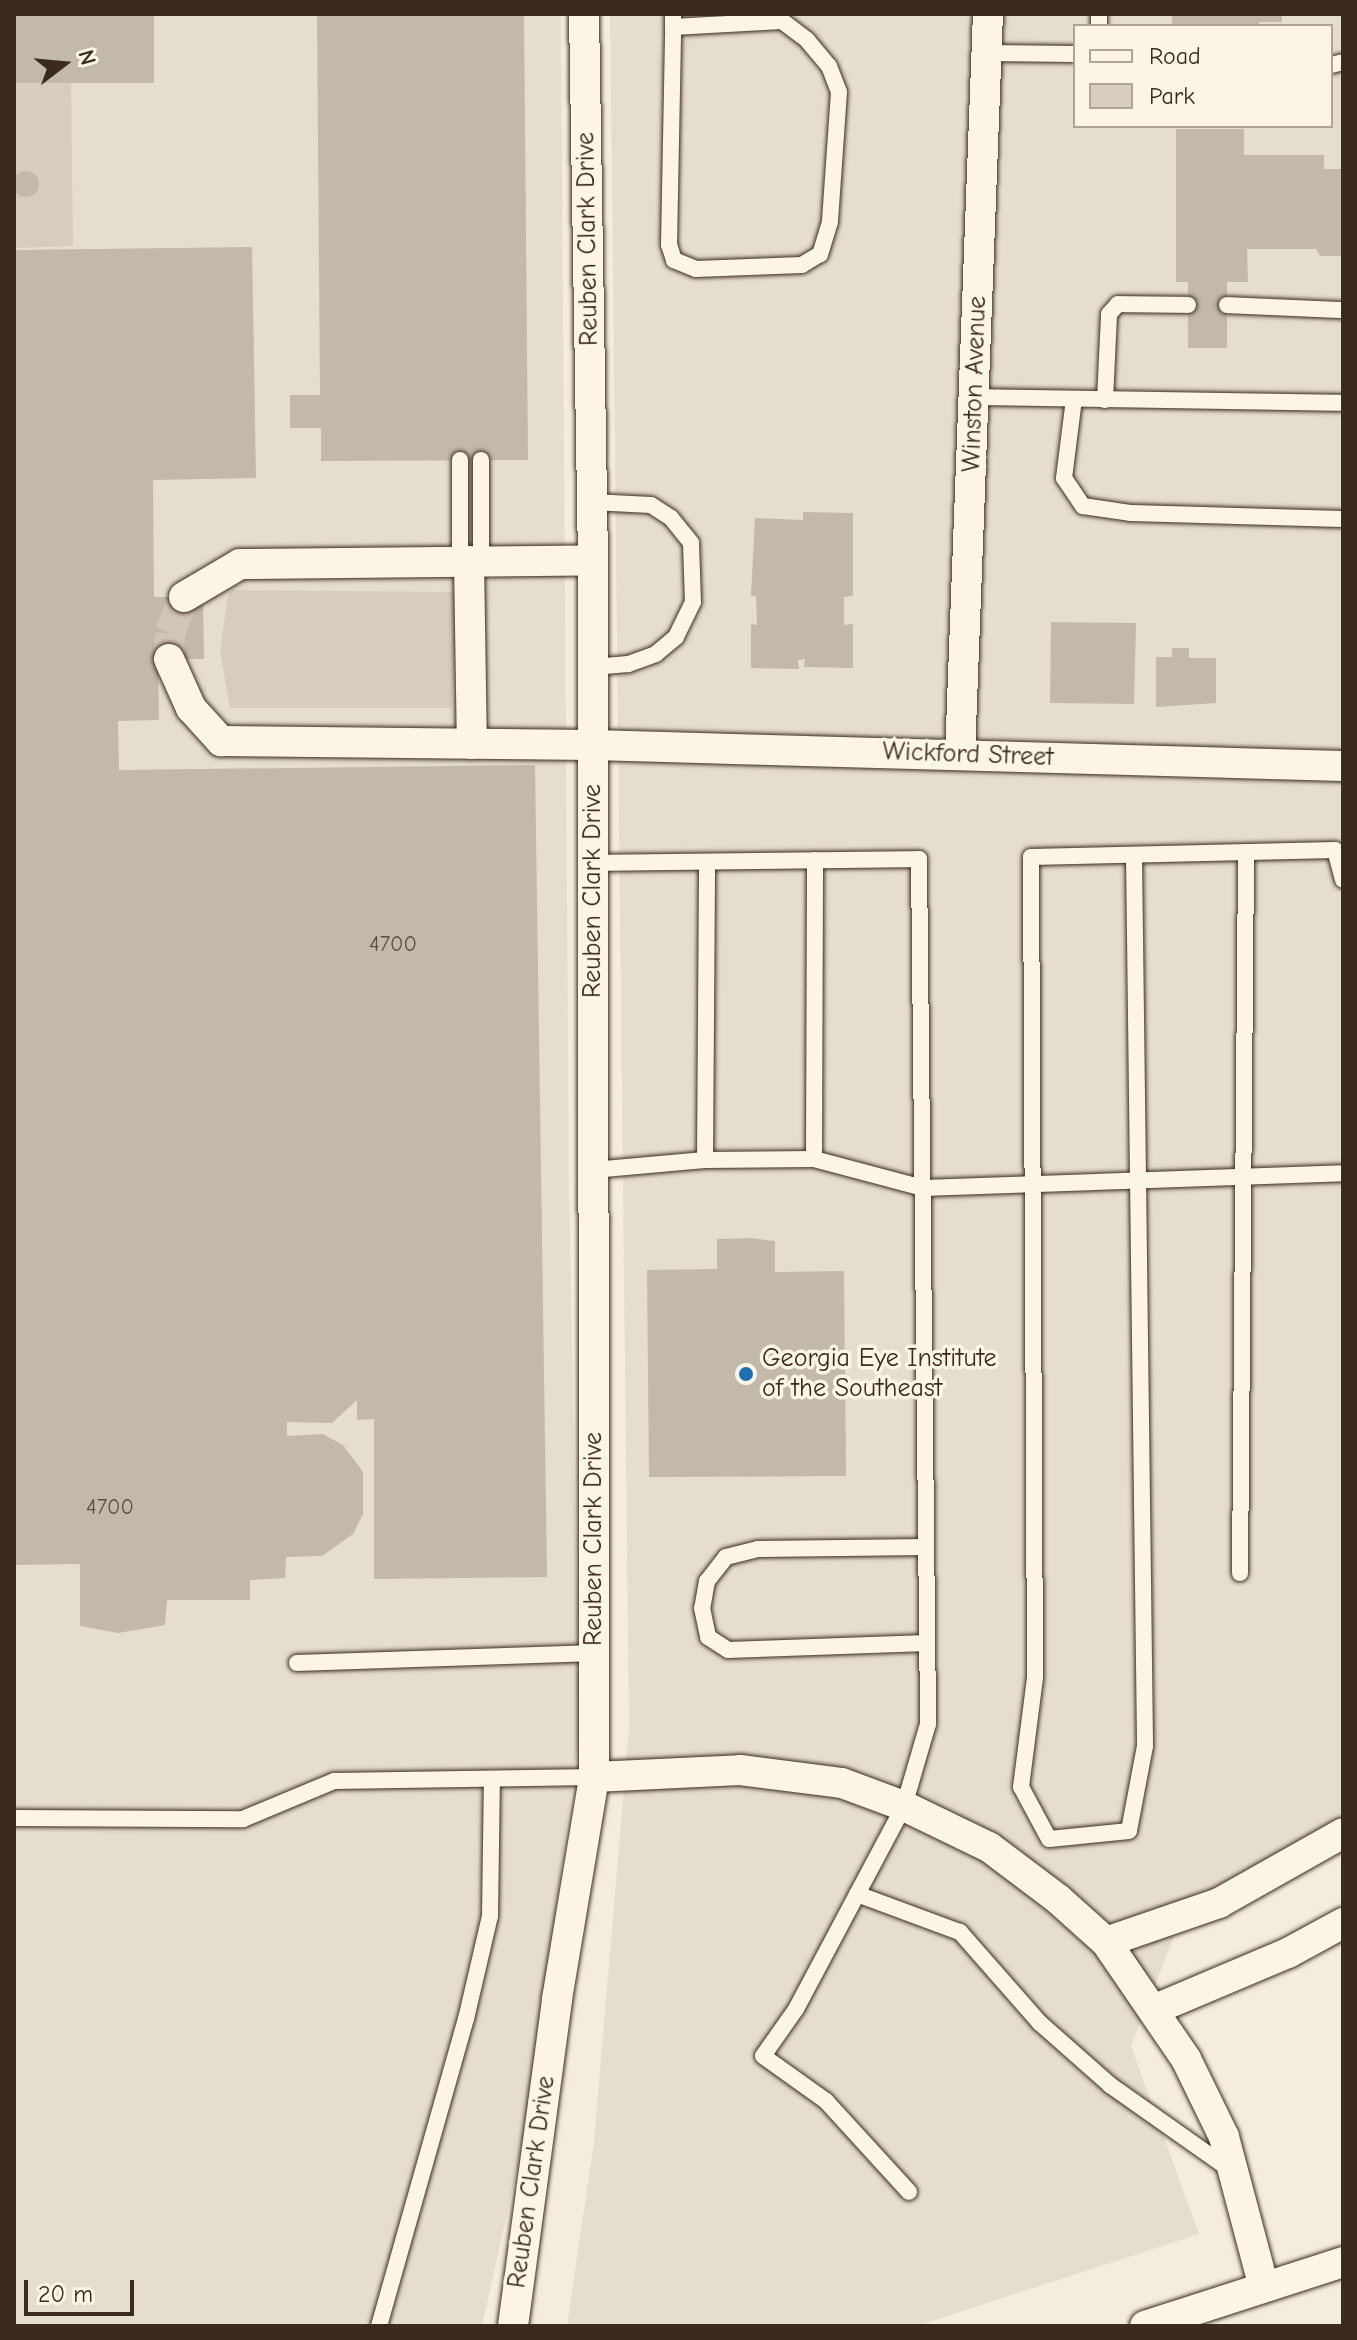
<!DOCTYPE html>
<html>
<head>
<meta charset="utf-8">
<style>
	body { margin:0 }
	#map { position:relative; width:1357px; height:2340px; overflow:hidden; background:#f4eddd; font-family:"Comic Neue",sans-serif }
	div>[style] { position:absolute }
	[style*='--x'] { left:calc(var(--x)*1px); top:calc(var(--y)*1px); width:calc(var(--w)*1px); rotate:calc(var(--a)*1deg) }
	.built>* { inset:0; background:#e5ddce }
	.green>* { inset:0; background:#d6cdbd }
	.building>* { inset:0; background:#c3b9aa }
	.round { border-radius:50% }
	.minor-tunnel>* { height:30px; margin-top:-15px; transform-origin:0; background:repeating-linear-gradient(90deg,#cfc6b7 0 30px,transparent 0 45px) }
	.roads { filter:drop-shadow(0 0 2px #3b2a1e) drop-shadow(0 0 2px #3b2a1e) }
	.service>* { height:16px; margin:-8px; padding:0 8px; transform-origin:8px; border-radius:8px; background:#fcf5e5 }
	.minor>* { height:30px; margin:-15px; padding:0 15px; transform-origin:15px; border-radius:15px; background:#fcf5e5 }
	.dots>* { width:22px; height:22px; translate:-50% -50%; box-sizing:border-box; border:4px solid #fcf5e5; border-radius:50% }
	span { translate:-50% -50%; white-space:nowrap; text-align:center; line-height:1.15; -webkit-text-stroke:7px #fcf5e5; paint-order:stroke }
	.number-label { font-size:22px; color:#5d4e41 }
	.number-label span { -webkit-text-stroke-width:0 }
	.street-label { font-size:26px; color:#3b2a1e }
	.poi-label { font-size:26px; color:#3b2a1e }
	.left { translate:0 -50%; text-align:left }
	.frame { position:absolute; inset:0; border:16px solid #3b2a1e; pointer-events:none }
	.legend { position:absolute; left:1073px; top:24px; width:260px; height:104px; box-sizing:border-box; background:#fcf5e5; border:2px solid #afa495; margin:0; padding:10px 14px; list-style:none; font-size:24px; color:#3b2a1e }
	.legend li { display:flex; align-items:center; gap:16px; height:40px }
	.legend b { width:40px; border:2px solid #afa495 }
	.north { position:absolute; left:24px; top:24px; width:80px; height:80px; -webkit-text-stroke:6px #fcf5e5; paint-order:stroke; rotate:74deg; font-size:22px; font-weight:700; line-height:32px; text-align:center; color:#3b2a1e }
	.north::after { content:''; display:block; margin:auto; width:28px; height:36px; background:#3b2a1e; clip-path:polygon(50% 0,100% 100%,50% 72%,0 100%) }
	.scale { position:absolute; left:24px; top:2280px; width:110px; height:36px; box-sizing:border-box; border:4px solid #3b2a1e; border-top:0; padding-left:10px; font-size:24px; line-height:28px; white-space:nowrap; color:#3b2a1e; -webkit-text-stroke:6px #fcf5e5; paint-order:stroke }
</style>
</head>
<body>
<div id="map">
	<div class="built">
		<i style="clip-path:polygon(14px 14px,561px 14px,569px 1178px,579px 1730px,530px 2110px,482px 2326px,14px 2326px)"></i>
		<i style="clip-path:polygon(evenodd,610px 14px,1343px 14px,1343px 1830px,1188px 1901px,1131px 2046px,1199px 2234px,917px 2326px,567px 2326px,594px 2142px,629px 1728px,610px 14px,1075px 26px,1331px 26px,1331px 126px,1075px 126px,1075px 26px)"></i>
	</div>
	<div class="green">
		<i style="clip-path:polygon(14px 82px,71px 83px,73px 246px,14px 248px)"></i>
		<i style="clip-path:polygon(233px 590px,456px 592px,452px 708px,230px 708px,220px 650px,228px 595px)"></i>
	</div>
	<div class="building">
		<i style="clip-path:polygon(15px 14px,154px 14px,154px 83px,15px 83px)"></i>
		<i style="clip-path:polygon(317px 14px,524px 14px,528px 460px,321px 461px,321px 428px,290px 428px,290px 395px,320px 395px)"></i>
		<i style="clip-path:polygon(1172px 14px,1282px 14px,1282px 22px,1259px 22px,1259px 26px,1172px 25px)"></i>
		<i style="clip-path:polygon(1176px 129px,1244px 129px,1244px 155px,1324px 155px,1324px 169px,1343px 169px,1343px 256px,1320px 256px,1316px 249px,1247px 249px,1248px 282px,1227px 282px,1227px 348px,1188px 348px,1188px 282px,1176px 282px)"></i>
		<i class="round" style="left:13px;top:171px;width:26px;height:26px"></i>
		<i style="clip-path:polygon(252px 247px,256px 478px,153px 480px,154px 597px,203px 597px,204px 659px,158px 659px,159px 720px,118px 721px,119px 770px,535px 765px,547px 1577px,374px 1579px,374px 1419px,357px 1420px,357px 1400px,332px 1423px,287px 1422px,287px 1436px,323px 1434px,343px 1445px,363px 1472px,363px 1514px,353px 1534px,322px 1556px,286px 1557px,285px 1578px,250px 1580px,250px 1600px,167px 1600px,165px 1625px,118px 1633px,80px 1626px,80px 1564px,14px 1565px,14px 250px)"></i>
		<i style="clip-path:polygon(803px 512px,853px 513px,853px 596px,844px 597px,844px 625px,853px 624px,853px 668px,804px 667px,805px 659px,798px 660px,799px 669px,751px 668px,751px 624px,757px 625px,756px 596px,751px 596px,755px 518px,803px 520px)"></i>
		<i style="clip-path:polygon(1051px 622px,1136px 623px,1134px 704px,1050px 703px)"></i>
		<i style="clip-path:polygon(1172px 648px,1189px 648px,1189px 658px,1216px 658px,1216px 703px,1156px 707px,1156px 657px,1172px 657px)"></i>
		<i style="clip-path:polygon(751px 1238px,775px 1241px,775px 1272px,844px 1271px,846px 1476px,649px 1477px,647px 1270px,717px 1269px,717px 1239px)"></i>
	</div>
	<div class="minor-tunnel">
		<i style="--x:169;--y:659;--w:26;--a:-88"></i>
		<i style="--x:170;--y:633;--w:39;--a:-69"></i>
	</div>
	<div class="roads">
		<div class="service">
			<i style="--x:1099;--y:14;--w:12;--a:90"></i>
			<i style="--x:673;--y:27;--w:109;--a:-3.2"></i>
			<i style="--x:782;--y:21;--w:31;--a:37"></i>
			<i style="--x:807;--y:40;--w:34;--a:50"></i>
			<i style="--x:829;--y:66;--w:28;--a:69"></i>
			<i style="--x:839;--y:92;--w:130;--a:94"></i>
			<i style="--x:830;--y:222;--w:34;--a:107"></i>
			<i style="--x:820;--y:254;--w:21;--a:149"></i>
			<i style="--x:802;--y:265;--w:106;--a:177.8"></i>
			<i style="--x:696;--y:269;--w:24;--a:-158"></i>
			<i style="--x:674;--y:260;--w:16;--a:-108"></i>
			<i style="--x:669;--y:245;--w:218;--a:-88.9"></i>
			<i style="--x:673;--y:27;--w:13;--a:-90"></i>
			<i style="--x:988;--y:53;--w:87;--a:0.7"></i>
			<i style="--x:1331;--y:65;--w:12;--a:-14"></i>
			<i style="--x:1227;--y:305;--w:116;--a:2.5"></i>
			<i style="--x:974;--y:397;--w:369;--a:0.9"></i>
			<i style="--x:1074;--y:399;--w:80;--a:97.2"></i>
			<i style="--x:1064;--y:478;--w:34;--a:56"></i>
			<i style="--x:1083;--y:506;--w:49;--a:8.3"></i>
			<i style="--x:1131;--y:513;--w:212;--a:1.6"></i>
			<i style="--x:1105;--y:400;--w:86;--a:-87.3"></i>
			<i style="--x:1109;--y:314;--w:13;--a:-48"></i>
			<i style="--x:1118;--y:304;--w:70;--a:0.8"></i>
			<i style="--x:460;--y:460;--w:101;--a:90"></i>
			<i style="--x:592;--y:502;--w:59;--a:2.9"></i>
			<i style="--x:651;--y:505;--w:24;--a:33"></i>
			<i style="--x:671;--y:518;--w:32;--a:51"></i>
			<i style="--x:691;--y:543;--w:59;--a:88.1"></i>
			<i style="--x:693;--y:602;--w:39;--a:116"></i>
			<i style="--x:676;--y:637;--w:26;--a:140"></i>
			<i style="--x:656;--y:654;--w:30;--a:160"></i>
			<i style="--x:628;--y:664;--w:35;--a:175"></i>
			<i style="--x:481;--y:561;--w:101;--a:-90"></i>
			<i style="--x:1134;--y:855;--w:891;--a:89.29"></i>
			<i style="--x:1145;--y:1746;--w:86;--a:100.7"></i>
			<i style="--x:1129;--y:1831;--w:80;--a:174.3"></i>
			<i style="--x:1049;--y:1839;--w:59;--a:-118.3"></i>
			<i style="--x:1021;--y:1787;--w:111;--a:-82.7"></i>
			<i style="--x:1035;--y:1677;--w:820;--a:-90.28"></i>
			<i style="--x:1031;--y:857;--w:304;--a:-1.3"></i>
			<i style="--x:1335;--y:850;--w:31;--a:75"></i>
			<i style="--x:593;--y:863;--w:326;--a:-0.7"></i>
			<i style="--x:919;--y:859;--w:865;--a:89.4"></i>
			<i style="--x:928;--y:1724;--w:85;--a:106.3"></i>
			<i style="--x:904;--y:1806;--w:230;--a:118"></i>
			<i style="--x:796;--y:2009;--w:57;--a:125.1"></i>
			<i style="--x:763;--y:2056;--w:77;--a:35.5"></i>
			<i style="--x:826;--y:2101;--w:123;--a:47.6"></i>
			<i style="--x:814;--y:1159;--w:299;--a:-89.8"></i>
			<i style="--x:705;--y:1160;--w:298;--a:-89.6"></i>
			<i style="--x:593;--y:1170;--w:112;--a:-5.1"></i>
			<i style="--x:705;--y:1160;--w:109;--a:-0.5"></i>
			<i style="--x:814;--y:1159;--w:113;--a:14.9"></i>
			<i style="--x:923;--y:1188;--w:420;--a:-2"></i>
			<i style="--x:926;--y:1547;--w:168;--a:179.3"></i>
			<i style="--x:758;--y:1549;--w:33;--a:166"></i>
			<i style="--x:726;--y:1557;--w:31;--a:128"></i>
			<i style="--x:707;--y:1581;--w:27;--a:100"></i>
			<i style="--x:702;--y:1608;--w:30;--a:78"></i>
			<i style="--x:708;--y:1637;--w:24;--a:33"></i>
			<i style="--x:728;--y:1650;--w:199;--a:-2"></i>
			<i style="--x:1240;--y:1573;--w:721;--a:-89.52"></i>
			<i style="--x:297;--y:1663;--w:298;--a:-1.9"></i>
			<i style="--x:14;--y:1818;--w:229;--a:0.3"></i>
			<i style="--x:243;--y:1819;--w:99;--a:-22.7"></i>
			<i style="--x:334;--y:1781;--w:260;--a:-0.9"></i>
			<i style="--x:857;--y:1894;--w:110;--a:20.3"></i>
			<i style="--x:960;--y:1932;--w:121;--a:48.7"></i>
			<i style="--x:1040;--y:2023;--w:94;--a:41.5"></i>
			<i style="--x:1110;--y:2085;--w:146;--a:35.2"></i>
			<i style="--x:379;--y:2326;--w:319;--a:-74.2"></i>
			<i style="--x:466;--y:2019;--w:106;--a:-76.9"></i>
			<i style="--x:490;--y:1916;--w:137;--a:-89.2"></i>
		</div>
		<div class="minor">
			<i style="--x:469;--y:561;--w:183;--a:89.1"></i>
			<i style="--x:184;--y:597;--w:65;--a:-30.5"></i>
			<i style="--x:240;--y:564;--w:353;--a:-0.6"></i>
			<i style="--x:169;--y:659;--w:54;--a:65.8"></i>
			<i style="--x:191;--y:708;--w:45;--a:47.7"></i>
			<i style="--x:221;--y:741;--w:372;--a:0.6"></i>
			<i style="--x:593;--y:745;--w:750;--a:1.6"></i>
			<i style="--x:960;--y:755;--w:742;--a:-87.84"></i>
			<i style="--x:594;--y:1777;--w:146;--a:-2.7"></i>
			<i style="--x:740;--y:1770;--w:103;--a:7.3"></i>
			<i style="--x:842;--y:1783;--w:66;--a:20.4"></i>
			<i style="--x:904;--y:1806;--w:94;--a:25.8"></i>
			<i style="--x:989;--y:1847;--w:86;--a:37"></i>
			<i style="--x:1058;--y:1899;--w:64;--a:41.9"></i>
			<i style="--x:1106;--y:1942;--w:142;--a:55.6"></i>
			<i style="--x:1186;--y:2059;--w:87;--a:64"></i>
			<i style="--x:1224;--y:2137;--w:155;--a:75.1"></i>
			<i style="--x:1106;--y:1942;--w:120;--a:-19"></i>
			<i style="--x:1219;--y:1903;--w:142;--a:-29.4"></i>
			<i style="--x:1153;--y:2010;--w:147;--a:-22.9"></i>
			<i style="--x:1288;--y:1953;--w:63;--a:-28.6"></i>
			<i style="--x:513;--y:2326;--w:330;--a:-82.3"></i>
			<i style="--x:557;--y:1999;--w:225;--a:-80.5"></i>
			<i style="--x:594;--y:1777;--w:1217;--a:-90.05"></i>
			<i style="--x:593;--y:560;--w:546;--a:-90.94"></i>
			<i style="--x:1145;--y:2326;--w:208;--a:-17.9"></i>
		</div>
	</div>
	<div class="dots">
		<i style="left:746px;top:1374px;background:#1f6fb2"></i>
	</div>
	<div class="number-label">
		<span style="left:393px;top:945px">4700</span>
		<span style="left:110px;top:1508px">4700</span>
	</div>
	<div class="street-label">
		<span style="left:588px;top:239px;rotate:-91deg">Reuben Clark Drive</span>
		<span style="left:975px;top:384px;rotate:-88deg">Winston Avenue</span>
		<span style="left:968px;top:755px;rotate:2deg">Wickford Street</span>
		<span style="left:593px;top:891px;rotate:-90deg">Reuben Clark Drive</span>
		<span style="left:594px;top:1539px;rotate:-90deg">Reuben Clark Drive</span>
		<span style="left:532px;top:2182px;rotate:-82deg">Reuben Clark Drive</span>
	</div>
	<div class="poi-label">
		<span class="left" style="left:762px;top:1374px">Georgia Eye Institute<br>of the Southeast</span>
	</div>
	<div class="frame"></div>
	<ul class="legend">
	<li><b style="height:10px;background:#fcf5e5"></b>Road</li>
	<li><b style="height:22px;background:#d6cdbd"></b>Park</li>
	</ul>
	<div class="north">N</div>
	<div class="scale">20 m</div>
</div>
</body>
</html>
